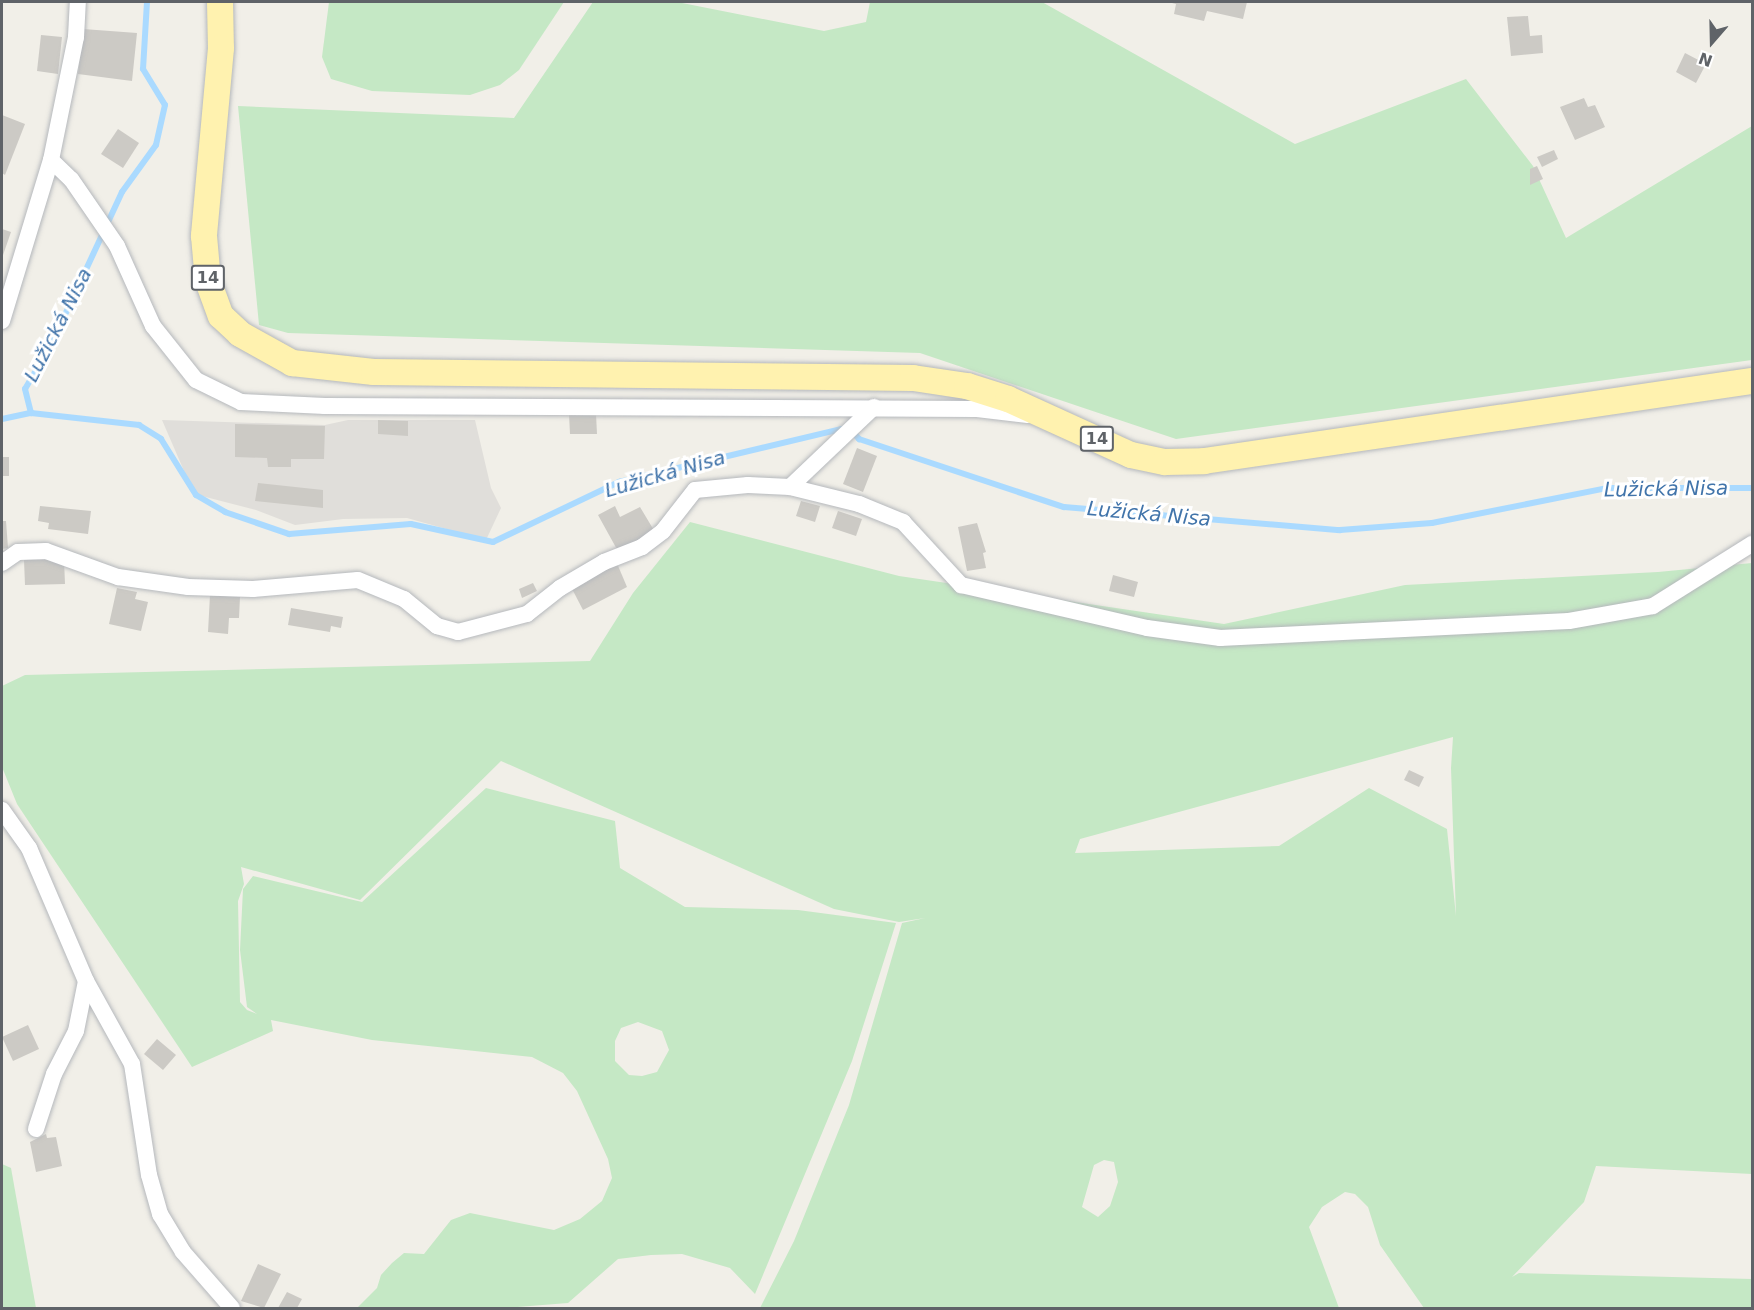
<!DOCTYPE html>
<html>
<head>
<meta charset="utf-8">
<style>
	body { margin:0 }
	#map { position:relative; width:1754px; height:1310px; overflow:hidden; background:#f1efe8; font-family:"DejaVu Sans",sans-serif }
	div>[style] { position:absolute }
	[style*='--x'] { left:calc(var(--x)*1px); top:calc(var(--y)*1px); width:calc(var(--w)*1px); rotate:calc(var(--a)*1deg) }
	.industrial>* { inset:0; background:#e0deda }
	.green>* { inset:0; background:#c5e8c5 }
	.stream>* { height:6px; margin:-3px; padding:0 3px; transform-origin:3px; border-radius:3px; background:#aadaff }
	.building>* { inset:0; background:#cccac5 }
	.roads { filter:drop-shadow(0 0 2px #b5b8bc) drop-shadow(0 0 2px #b5b8bc) }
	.street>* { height:16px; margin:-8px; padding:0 8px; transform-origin:8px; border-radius:8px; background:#fff }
	.primary>* { height:26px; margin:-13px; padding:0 13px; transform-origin:13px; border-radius:13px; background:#fff2af }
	span { translate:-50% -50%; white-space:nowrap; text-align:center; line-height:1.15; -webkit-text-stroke:6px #fff; paint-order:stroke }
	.shield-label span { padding:2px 4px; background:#fff; border:2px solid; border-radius:4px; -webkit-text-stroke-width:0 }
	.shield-label { font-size:16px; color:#5f6368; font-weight:700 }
	.water-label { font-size:20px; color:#4174aa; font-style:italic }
	.frame { position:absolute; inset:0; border:3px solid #5f6368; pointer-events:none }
	.north { position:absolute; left:1682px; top:12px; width:60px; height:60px; -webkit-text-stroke:4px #fff; paint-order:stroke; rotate:200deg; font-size:16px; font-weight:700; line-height:24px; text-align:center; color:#5f6368 }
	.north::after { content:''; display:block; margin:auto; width:21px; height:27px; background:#5f6368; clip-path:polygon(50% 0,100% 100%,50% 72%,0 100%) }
</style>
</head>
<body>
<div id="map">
	<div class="industrial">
		<i style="clip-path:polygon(162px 420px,325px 425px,348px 420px,475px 420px,491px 488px,501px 508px,486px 540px,407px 518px,343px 519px,295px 525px,256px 510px,194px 494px)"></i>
	</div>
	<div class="green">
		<i style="clip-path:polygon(329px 2px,564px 2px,519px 70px,500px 85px,470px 95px,372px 91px,331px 79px,322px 57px)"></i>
		<i style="clip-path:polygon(593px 2px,677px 2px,824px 31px,866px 22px,870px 2px,1042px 2px,1295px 144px,1466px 79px,1533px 166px,1566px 238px,1752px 126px,1752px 360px,1176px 439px,920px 353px,288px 333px,259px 325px,238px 106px,514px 118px)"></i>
		<i style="clip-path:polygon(evenodd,690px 522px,899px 576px,1224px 624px,1405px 585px,1658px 572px,1752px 563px,1752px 1174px,1596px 1166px,1584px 1202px,1512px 1277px,1519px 1273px,1752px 1279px,1752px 1308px,1424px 1308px,1380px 1245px,1368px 1207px,1355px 1194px,1345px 1192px,1322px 1207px,1309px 1227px,1339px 1308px,760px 1308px,794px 1241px,849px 1105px,902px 923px,925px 918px,899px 922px,834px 909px,501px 761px,360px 900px,241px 867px,244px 884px,238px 901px,240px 1002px,247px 1010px,257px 1014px,247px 1007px,240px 950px,243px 889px,253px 876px,362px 902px,486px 788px,615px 821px,620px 868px,685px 907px,798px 910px,896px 923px,852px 1061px,755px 1294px,730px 1268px,682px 1254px,651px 1255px,618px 1259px,568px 1303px,506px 1308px,357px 1308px,377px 1288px,381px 1275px,392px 1263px,404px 1253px,424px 1254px,451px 1220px,470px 1213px,554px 1230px,580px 1219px,602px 1201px,612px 1178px,608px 1159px,577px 1091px,563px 1073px,532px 1057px,372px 1040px,271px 1020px,273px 1031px,192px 1067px,17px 804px,2px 767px,2px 686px,25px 675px,590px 661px,633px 593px,690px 522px,1453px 737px,1451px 768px,1456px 916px,1447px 829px,1369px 788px,1279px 846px,1075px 853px,1080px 839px,1453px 737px,690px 522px,638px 1022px,662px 1031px,669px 1050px,657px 1072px,642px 1076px,629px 1075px,615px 1061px,615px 1041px,621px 1028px,638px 1022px,690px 522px,1104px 1160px,1114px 1162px,1118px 1182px,1110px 1206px,1098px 1217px,1082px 1207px,1094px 1165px,1104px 1160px)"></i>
		<i style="clip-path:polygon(2px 1164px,11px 1168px,36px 1308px,2px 1308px)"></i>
	</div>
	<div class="stream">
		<i style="--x:147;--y:2;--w:67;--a:93.4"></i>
		<i style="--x:143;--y:69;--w:42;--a:58.6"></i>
		<i style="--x:165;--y:105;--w:41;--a:102.7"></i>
		<i style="--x:156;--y:145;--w:58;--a:125.9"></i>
		<i style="--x:122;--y:192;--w:166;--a:114.9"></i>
		<i style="--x:52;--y:343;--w:53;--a:120.4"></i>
		<i style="--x:25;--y:389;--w:25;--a:76"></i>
		<i style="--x:31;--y:413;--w:109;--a:6.3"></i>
		<i style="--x:139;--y:425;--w:26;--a:32"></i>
		<i style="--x:161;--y:439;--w:66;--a:58"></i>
		<i style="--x:196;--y:495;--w:34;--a:30"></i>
		<i style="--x:225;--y:512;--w:68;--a:19"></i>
		<i style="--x:289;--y:534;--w:122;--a:-4.7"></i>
		<i style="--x:411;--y:524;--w:84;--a:12.4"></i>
		<i style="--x:493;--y:542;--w:140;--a:-25.5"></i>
		<i style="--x:619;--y:482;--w:228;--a:-13.4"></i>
		<i style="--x:841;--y:429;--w:11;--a:10"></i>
		<i style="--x:852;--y:431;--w:11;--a:49"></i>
		<i style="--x:859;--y:439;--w:216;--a:18.4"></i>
		<i style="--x:1064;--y:507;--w:277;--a:4.8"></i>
		<i style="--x:1340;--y:530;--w:92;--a:-4.4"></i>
		<i style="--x:1432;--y:523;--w:178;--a:-11.3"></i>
		<i style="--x:1607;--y:488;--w:145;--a:0"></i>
		<i style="--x:2;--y:419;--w:30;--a:-12"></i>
	</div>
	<div class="building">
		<i style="clip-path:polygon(1168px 2px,1247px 2px,1243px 19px,1207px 11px,1204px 21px,1174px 14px,1176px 4px)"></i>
		<i style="clip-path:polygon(1528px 16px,1530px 36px,1542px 35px,1543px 53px,1511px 56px,1507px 17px)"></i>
		<i style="clip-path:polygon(83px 29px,137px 33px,132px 81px,78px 74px)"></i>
		<i style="clip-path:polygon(41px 35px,62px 37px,58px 74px,37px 71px)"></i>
		<i style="clip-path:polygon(1685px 53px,1706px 64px,1696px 83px,1676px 72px)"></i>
		<i style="clip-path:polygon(1584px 98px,1588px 107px,1595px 105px,1605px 127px,1575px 140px,1560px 107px)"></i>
		<i style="clip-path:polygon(2px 115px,25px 124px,5px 175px,2px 173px)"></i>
		<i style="clip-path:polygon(118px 129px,139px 143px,123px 168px,101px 154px)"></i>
		<i style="clip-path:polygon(1554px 150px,1558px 159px,1542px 167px,1537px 157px)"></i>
		<i style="clip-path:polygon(1537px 166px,1543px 179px,1530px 185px,1530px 169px)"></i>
		<i style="clip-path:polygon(2px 229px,11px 232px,2px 258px)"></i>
		<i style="clip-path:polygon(569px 414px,596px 414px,597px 434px,570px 434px)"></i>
		<i style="clip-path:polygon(378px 420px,408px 421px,408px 436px,378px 434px)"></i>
		<i style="clip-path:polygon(235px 424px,325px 426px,324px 459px,291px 459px,291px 467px,268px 467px,267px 458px,235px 457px)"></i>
		<i style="clip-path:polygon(857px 448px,877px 456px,863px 492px,843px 484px)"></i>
		<i style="clip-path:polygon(2px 457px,9px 457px,9px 476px,2px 476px)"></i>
		<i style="clip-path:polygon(258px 483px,323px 490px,323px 508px,255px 501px)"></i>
		<i style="clip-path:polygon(801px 501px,820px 506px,815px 522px,796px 516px)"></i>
		<i style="clip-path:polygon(40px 506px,91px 511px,88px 534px,48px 529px,49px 523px,38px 521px)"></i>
		<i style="clip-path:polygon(615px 506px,620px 517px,640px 507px,655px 532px,619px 553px,598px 515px)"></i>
		<i style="clip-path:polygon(838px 511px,862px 519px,856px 536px,832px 528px)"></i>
		<i style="clip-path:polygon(2px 521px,6px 521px,8px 548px,2px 549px)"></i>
		<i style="clip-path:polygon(977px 523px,986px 552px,983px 553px,986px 568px,967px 571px,958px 527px)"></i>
		<i style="clip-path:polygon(24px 560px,64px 560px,65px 584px,25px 585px)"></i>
		<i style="clip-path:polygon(616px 561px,627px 587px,583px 610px,570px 585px)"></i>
		<i style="clip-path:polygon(1113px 575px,1138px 582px,1134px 597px,1109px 591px)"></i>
		<i style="clip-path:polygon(533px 583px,537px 591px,522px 598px,519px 589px)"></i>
		<i style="clip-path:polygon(117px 588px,137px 592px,135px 599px,148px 602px,141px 631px,109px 624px)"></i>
		<i style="clip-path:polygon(210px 595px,240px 597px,239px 618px,229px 618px,228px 634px,208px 632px)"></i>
		<i style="clip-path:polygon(291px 608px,343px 617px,341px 628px,331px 626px,330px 632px,288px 625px)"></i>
		<i style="clip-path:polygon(1409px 770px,1424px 777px,1419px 787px,1404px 780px)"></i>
		<i style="clip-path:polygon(28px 1025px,39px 1049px,13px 1061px,2px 1037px)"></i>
		<i style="clip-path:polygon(157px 1039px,176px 1055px,163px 1070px,144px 1054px)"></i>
		<i style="clip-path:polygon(46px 1134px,47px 1138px,56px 1137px,62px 1166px,36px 1172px,30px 1142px)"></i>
		<i style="clip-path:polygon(258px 1264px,281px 1274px,264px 1308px,241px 1301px)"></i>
		<i style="clip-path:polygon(287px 1292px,302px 1299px,297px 1308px,278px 1308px)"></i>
	</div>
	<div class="roads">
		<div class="street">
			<i style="--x:51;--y:160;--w:28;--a:44"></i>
			<i style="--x:71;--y:179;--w:81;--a:55.5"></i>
			<i style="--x:117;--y:246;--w:88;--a:65.8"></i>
			<i style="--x:153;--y:326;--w:69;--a:51.5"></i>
			<i style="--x:196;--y:380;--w:50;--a:26.1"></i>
			<i style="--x:241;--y:402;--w:84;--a:2.7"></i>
			<i style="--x:325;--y:406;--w:652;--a:0.26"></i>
			<i style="--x:977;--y:409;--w:51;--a:6.7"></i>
			<i style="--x:2;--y:321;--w:168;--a:-73.1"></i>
			<i style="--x:51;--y:160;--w:126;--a:-78.5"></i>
			<i style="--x:76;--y:37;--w:35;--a:-87"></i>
			<i style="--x:790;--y:487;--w:116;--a:-43.6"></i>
			<i style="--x:2;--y:563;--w:19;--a:-35"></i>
			<i style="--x:18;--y:552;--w:28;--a:-2"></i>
			<i style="--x:46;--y:551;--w:77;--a:19.9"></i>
			<i style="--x:118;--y:577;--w:71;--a:8.1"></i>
			<i style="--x:188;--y:587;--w:65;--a:1.8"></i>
			<i style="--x:253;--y:589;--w:105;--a:-4.9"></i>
			<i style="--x:358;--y:580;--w:50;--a:22.4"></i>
			<i style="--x:404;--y:599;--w:43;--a:39.3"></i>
			<i style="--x:437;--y:626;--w:22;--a:16"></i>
			<i style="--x:458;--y:632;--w:71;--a:-14.6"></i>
			<i style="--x:527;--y:614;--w:42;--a:-38.2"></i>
			<i style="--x:560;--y:588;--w:51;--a:-30.6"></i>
			<i style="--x:604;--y:562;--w:41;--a:-21.5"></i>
			<i style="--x:642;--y:547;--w:26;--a:-37"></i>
			<i style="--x:663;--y:531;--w:52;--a:-52"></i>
			<i style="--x:695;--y:490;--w:53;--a:-5.4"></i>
			<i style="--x:748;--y:485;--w:42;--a:2.7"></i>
			<i style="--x:790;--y:487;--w:71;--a:13.8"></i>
			<i style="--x:859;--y:504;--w:48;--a:22.2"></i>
			<i style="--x:903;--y:522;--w:86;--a:47.4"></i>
			<i style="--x:961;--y:585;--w:191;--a:13"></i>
			<i style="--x:1147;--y:628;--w:74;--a:7.8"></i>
			<i style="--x:1220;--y:638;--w:349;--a:-2.8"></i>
			<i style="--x:1569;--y:621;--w:85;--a:-10.1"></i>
			<i style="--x:1653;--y:606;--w:117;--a:-32.1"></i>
			<i style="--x:2;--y:810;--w:47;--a:54.6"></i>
			<i style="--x:29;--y:848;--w:145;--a:66.8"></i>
			<i style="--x:86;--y:981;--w:95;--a:61"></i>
			<i style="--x:132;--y:1064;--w:112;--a:81.3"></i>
			<i style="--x:149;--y:1175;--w:41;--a:74.2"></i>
			<i style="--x:160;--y:1214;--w:44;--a:58.8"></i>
			<i style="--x:183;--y:1252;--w:74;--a:48.8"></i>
			<i style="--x:36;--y:1129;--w:58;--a:-71.9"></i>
			<i style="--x:54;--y:1074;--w:48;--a:-62.9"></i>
			<i style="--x:76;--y:1031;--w:51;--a:-78.7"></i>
		</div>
		<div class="primary">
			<i style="--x:220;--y:2;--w:46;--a:88.8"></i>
			<i style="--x:221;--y:48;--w:189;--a:95.2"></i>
			<i style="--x:204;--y:236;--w:45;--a:84.9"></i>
			<i style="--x:208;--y:281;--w:37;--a:70"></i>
			<i style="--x:221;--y:316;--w:26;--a:43"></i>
			<i style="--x:240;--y:334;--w:60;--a:29.1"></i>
			<i style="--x:292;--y:363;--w:82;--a:6.3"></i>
			<i style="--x:374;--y:372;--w:539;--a:0.64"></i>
			<i style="--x:913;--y:378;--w:55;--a:8.4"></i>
			<i style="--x:967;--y:386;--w:43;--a:17.6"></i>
			<i style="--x:1008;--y:399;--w:135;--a:24.5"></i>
			<i style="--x:1131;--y:455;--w:35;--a:12"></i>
			<i style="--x:1165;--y:462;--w:39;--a:-1"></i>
			<i style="--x:1204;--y:461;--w:554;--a:-8.31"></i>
		</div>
	</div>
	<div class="shield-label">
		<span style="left:208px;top:278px">14</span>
		<span style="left:1097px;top:439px">14</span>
	</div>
	<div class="water-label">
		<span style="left:58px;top:325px;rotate:-63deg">Lužická Nisa</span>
		<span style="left:665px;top:474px;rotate:-16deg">Lužická Nisa</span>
		<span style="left:1666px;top:489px;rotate:-1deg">Lužická Nisa</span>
		<span style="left:1149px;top:514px;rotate:5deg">Lužická Nisa</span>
	</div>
	<div class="frame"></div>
	<div class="north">N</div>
</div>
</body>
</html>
